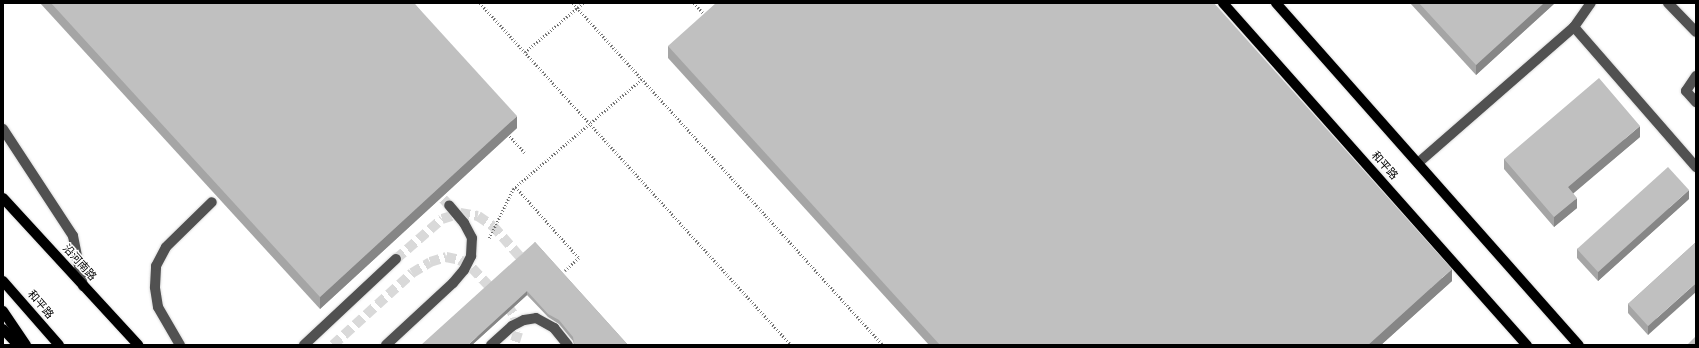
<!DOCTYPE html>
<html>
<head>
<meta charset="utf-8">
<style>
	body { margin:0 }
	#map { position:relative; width:1699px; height:348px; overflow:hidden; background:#fff; font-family:"Fira Sans","Noto Sans SC",sans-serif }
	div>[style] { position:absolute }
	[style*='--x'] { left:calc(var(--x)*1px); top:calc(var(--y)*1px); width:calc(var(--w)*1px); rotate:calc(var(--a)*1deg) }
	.minor-tunnel>* { height:10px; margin-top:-5px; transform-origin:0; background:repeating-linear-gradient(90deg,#d9d9d9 0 10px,transparent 0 15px) }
	.path>* { height:2.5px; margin-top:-1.25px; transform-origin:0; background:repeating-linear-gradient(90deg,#737373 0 1px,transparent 0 3px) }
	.roads { filter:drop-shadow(0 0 1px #dbdbdb) drop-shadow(0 0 1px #dbdbdb) }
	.minor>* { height:10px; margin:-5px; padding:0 5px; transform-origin:5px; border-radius:5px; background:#515151 }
	.major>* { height:10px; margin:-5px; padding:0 5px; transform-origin:5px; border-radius:5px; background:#000 }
	.wall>* { inset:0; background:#a5a5a5 }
	.shaded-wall>* { inset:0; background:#868686 }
	.building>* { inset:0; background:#c0c0c0 }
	span { translate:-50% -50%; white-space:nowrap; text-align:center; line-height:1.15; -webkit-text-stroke:3px #fff; paint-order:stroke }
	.street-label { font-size:11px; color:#000 }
	.frame { position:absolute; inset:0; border:4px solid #000; pointer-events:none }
</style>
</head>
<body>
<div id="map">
	<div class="minor-tunnel">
		<i style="--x:433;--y:188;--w:23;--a:47"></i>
		<i style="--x:396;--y:259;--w:61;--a:-41"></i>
		<i style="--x:442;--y:219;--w:19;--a:-18"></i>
		<i style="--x:460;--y:213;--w:18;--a:9"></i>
		<i style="--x:478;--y:216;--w:18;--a:34"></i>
		<i style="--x:493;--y:226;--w:53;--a:48.8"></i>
		<i style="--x:333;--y:345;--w:107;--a:-42.3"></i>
		<i style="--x:412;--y:273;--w:21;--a:-31"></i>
		<i style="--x:430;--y:262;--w:17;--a:-17"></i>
		<i style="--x:446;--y:257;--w:14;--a:12"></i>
		<i style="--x:460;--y:260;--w:14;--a:34"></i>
		<i style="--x:472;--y:268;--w:51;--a:46.6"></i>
		<i style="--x:507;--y:305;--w:14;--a:56"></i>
		<i style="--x:515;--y:317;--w:15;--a:79"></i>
		<i style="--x:518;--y:332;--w:14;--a:107"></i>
	</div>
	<div class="path">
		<i style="--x:480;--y:3;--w:462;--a:47.7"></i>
		<i style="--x:573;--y:3;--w:462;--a:47.8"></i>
		<i style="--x:694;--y:3;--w:18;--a:47"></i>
		<i style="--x:525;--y:52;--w:76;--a:-40.2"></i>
		<i style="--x:508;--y:134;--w:25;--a:48"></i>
		<i style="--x:516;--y:187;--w:95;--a:48.4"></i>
		<i style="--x:579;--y:258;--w:19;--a:137"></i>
		<i style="--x:489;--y:238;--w:55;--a:-63.9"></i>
		<i style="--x:513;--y:189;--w:170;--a:-40.5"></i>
	</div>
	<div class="roads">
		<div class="minor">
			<i style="--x:1668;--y:3;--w:40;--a:46"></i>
			<i style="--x:1574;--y:27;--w:186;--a:48.9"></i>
			<i style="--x:1696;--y:76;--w:18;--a:124"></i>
			<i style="--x:1686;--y:91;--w:15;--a:48"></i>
			<i style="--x:3;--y:129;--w:128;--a:56.8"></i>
			<i style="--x:73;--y:236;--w:51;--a:78.7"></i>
			<i style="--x:1418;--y:163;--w:207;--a:-41.1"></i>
			<i style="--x:1574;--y:27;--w:29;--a:-55"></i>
			<i style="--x:180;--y:345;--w:44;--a:-120.1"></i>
			<i style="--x:158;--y:307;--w:20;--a:-99"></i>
			<i style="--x:155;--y:287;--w:21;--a:-87"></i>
			<i style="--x:156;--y:266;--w:21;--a:-62"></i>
			<i style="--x:166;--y:247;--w:64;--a:-44.4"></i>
			<i style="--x:304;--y:345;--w:126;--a:-43.1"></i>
			<i style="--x:386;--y:345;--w:91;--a:-42.8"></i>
			<i style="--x:453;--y:283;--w:17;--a:-50"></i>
			<i style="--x:464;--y:270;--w:16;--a:-63"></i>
			<i style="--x:471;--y:256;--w:18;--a:-87"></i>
			<i style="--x:472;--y:238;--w:17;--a:-118"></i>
			<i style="--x:464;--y:223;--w:23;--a:-130"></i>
			<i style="--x:491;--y:345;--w:28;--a:-42"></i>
			<i style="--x:512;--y:326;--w:13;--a:-27"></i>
			<i style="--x:524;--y:320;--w:12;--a:-9"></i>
			<i style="--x:536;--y:318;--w:21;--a:29"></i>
			<i style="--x:554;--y:328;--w:22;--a:51"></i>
		</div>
		<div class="major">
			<i style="--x:1223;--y:3;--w:458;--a:48.4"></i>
			<i style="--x:1276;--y:3;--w:457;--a:48.5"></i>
			<i style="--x:3;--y:198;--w:200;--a:47.4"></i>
			<i style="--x:3;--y:281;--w:85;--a:48.8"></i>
			<i style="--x:3;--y:311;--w:41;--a:55.9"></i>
			<i style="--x:3;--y:329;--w:22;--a:47"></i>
		</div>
	</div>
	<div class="wall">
		<i style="clip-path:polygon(40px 3px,414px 3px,517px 128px,320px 309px)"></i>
		<i style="clip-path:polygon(1410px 3px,1555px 3px,1476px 75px)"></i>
		<i style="clip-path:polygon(668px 46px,1452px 281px,1381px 345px,929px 345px,668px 58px)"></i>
		<i style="clip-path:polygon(1640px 137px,1573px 193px,1577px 208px,1554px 227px,1504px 169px,1504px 159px)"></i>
		<i style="clip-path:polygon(1689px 199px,1598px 281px,1577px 258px,1577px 249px)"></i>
		<i style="clip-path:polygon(535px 242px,628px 345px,574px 345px,573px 341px,559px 324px,548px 317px,527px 295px,472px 345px)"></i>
		<i style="clip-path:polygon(1696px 242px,1648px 335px,1628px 313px,1628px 304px)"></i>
	</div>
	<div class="shaded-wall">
		<i style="clip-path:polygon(1544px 3px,1555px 3px,1476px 75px,1476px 65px)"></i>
		<i style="clip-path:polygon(517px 116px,517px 128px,320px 309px,320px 297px)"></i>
		<i style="clip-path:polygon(1640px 126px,1640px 137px,1568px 198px,1568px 187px)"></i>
		<i style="clip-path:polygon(1689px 190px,1689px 199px,1598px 281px,1598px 272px)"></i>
		<i style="clip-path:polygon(1577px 198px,1577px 208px,1554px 227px,1554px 217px)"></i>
		<i style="clip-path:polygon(1452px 269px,1452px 281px,1381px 345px,1368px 345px)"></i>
		<i style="clip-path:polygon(1696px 283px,1696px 292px,1648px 335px,1648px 326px)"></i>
		<i style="clip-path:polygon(527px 291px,527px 295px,472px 345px,468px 345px)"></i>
	</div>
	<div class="building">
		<i style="clip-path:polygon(51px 3px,414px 3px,517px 116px,320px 297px)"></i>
		<i style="clip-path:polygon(716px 3px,1214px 3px,1452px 269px,1368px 345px,940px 345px,668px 46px)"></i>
		<i style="clip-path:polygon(1419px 3px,1544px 3px,1476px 65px)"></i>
		<i style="clip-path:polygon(1599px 78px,1640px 126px,1568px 187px,1577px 198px,1554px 217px,1504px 159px)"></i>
		<i style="clip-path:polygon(1668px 167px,1689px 190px,1598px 272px,1577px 249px)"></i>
		<i style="clip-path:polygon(535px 242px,628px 345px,576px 345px,574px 343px,573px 337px,559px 320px,548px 314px,527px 291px,468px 345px,421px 345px)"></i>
		<i style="clip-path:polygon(1696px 242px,1696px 283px,1648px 326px,1628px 304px)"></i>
		<i style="clip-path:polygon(1696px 336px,1696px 345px,1687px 345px)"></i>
	</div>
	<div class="street-label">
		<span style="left:1384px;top:166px;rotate:48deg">和平路</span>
		<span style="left:79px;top:263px;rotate:48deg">沿河南路</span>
		<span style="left:40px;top:305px;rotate:49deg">和平路</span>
	</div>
	<div class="frame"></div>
</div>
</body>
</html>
